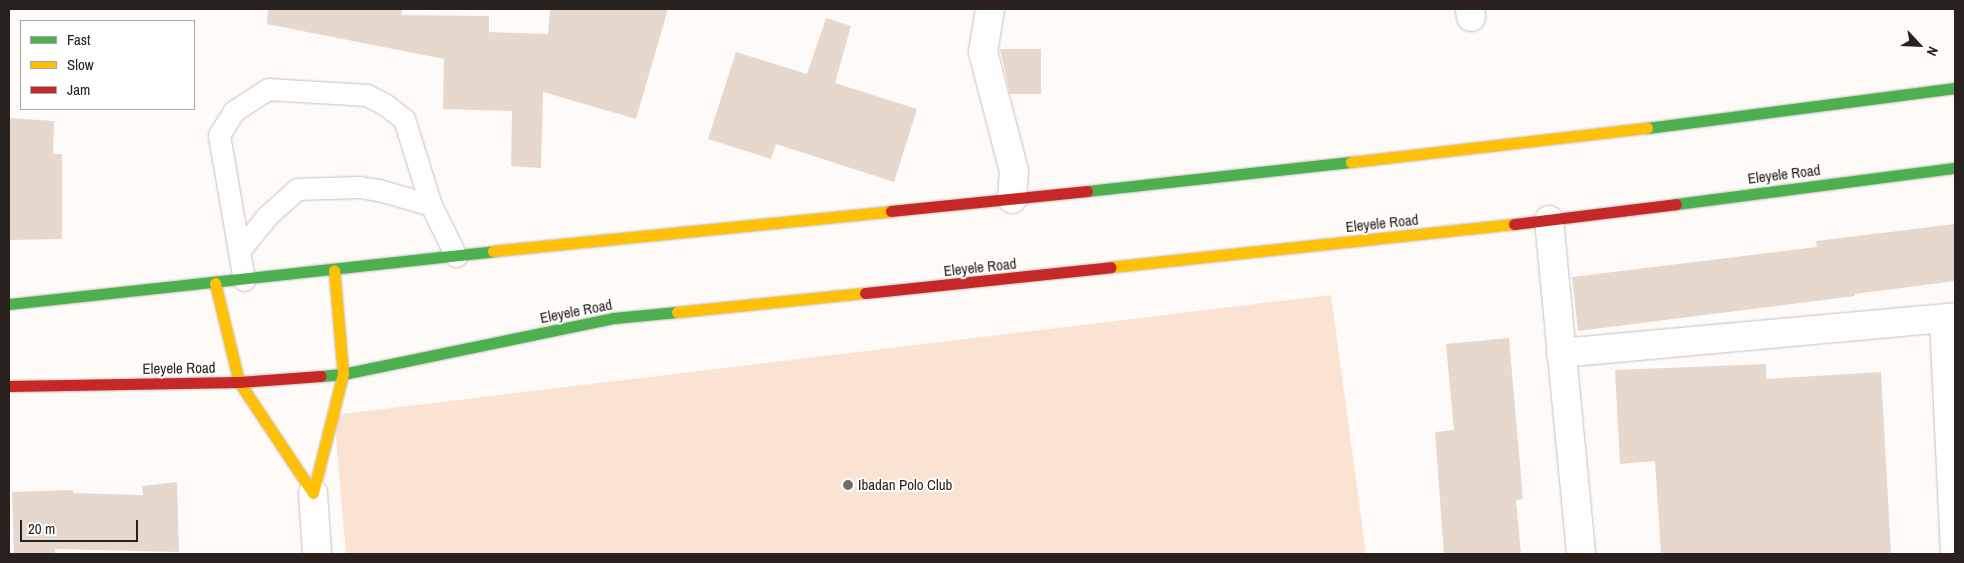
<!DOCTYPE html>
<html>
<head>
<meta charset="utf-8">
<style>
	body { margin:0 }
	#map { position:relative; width:1964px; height:563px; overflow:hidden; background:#fdfaf8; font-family:"Archivo Narrow",sans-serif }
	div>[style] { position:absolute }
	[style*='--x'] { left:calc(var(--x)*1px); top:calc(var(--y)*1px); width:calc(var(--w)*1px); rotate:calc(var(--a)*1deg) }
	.green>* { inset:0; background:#fbe3d3 }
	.building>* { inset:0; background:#e6d8cd }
	.roads { filter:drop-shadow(0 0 1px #c7c2be) drop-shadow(0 0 1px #c7c2be) }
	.lane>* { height:21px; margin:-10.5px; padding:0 10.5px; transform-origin:10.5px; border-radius:10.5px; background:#fffefe }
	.street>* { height:28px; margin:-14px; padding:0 14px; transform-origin:14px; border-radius:14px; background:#fffefe }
	.fast>* { height:11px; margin:-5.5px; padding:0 5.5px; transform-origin:5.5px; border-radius:5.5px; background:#4caf50 }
	.slow>* { height:11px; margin:-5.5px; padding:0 5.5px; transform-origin:5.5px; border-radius:5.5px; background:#ffc107 }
	.jam>* { height:11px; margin:-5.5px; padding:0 5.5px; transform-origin:5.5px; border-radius:5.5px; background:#c62828 }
	.dots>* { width:14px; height:14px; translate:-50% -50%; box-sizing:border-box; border:2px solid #fff; border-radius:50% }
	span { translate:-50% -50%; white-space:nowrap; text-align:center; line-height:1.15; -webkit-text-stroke:4px #fff; paint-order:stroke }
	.street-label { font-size:15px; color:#28211d }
	.poi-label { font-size:15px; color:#28211d }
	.left { translate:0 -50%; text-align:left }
	.frame { position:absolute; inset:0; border:10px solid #28211d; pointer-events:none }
	.legend { position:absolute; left:20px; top:20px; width:175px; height:90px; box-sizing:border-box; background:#fff; border:1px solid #a9a6a5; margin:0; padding:6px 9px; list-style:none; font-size:15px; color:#28211d }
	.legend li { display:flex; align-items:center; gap:10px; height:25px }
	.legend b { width:25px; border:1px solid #a9a6a5 }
	.north { position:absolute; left:1894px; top:20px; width:50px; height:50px; -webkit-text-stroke:4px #fff; paint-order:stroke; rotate:115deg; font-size:14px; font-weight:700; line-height:20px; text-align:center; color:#28211d }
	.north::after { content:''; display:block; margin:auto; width:18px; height:22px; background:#28211d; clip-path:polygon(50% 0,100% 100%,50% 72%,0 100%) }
	.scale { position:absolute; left:20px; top:520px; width:118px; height:22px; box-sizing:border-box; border:2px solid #28211d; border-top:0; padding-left:6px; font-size:15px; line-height:18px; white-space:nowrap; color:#28211d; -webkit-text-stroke:4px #fff; paint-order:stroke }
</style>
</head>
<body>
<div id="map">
	<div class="green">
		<i style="clip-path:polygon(1331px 295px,1366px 554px,346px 554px,334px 415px)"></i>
	</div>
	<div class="building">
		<i style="clip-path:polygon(268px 9px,402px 9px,401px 15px,489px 16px,489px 32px,548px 34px,550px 9px,668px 9px,636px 119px,543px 92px,541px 168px,511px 166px,512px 111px,443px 109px,444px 59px,267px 24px)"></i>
		<i style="clip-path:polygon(826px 18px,851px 26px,835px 83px,917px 109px,894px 182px,776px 144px,771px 159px,708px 139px,736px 52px,807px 74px)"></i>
		<i style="clip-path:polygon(1000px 49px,1041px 49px,1041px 94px,1010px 94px)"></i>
		<i style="clip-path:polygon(9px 118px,54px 121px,53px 154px,62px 154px,62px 239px,9px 240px)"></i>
		<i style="clip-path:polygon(1955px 224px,1955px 281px,1855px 294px,1855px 296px,1578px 331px,1572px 277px,1817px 247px,1816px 241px)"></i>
		<i style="clip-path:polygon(1509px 338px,1523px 499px,1516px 500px,1521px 554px,1444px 554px,1435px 432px,1454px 430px,1446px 344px)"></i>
		<i style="clip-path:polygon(1766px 364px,1766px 379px,1881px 372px,1891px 554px,1661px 554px,1655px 461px,1620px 464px,1615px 370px)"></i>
		<i style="clip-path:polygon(177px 482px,179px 552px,55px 549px,55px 554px,14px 554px,12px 492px,73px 490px,73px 493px,143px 495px,142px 486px)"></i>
	</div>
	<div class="roads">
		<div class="lane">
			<i style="--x:239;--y:251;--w:45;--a:-51.3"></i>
			<i style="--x:267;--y:216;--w:40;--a:-42"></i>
			<i style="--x:297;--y:189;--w:62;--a:-1.8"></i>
			<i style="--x:359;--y:187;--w:20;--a:9"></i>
			<i style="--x:379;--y:190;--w:54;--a:16.1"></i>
			<i style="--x:244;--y:280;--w:147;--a:-99.8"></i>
			<i style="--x:219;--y:135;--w:28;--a:-58"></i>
			<i style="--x:234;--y:111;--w:40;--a:-32.9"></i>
			<i style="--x:268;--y:89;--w:99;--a:3.5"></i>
			<i style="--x:367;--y:95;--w:21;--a:28"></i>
			<i style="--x:386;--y:105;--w:23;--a:38"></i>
			<i style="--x:404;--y:119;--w:90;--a:72.6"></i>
			<i style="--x:431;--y:205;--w:57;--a:63.9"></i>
		</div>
		<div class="street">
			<i style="--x:990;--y:9;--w:44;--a:99.2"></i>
			<i style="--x:983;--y:52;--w:123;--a:75.4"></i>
			<i style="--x:1014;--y:171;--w:28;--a:94"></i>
			<i style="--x:1470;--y:9;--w:8;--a:83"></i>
			<i style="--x:1549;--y:220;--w:336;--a:84.5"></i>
			<i style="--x:1944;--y:320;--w:234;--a:87.3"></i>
			<i style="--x:1561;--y:353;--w:396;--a:-5.2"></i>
			<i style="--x:313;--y:493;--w:61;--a:86.2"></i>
		</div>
		<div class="fast">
			<i style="--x:1647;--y:128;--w:311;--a:-7.4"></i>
			<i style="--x:1087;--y:191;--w:266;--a:-6.3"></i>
			<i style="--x:1676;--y:204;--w:281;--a:-7.4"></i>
			<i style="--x:9;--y:304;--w:487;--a:-6.2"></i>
			<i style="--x:321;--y:376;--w:22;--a:-5"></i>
			<i style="--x:343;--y:374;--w:277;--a:-11.7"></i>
			<i style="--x:614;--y:318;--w:63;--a:-5.4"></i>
		</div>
		<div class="slow">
			<i style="--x:1351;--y:162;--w:298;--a:-6.6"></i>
			<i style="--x:493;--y:251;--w:400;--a:-5.7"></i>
			<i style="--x:1111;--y:267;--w:405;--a:-6.1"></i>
			<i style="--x:215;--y:283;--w:102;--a:76.4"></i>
			<i style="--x:239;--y:382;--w:133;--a:56.3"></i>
			<i style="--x:677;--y:312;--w:189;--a:-5.8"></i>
			<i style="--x:313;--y:493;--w:123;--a:-75.9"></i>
			<i style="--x:343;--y:374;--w:104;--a:-94.9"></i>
		</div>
		<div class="jam">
			<i style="--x:891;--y:211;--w:197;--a:-5.8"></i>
			<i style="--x:1514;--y:224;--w:163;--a:-7"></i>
			<i style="--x:865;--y:293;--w:247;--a:-6"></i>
			<i style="--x:9;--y:386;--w:230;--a:-1"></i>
			<i style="--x:239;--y:382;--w:82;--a:-4.2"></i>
		</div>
	</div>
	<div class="dots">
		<i style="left:848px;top:485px;background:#736d6a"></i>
	</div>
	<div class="street-label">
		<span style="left:1784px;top:174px;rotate:-7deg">Eleyele Road</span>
		<span style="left:1382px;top:223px;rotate:-6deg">Eleyele Road</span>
		<span style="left:980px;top:267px;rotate:-6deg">Eleyele Road</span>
		<span style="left:576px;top:311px;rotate:-11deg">Eleyele Road</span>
		<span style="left:179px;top:368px;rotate:-1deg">Eleyele Road</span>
	</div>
	<div class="poi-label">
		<span class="left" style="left:858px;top:485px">Ibadan Polo Club</span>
	</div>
	<div class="frame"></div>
	<ul class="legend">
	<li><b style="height:6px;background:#4caf50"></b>Fast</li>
	<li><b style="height:6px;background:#ffc107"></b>Slow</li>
	<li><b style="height:6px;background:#c62828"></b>Jam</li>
	</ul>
	<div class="north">N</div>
	<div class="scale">20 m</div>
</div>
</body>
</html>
